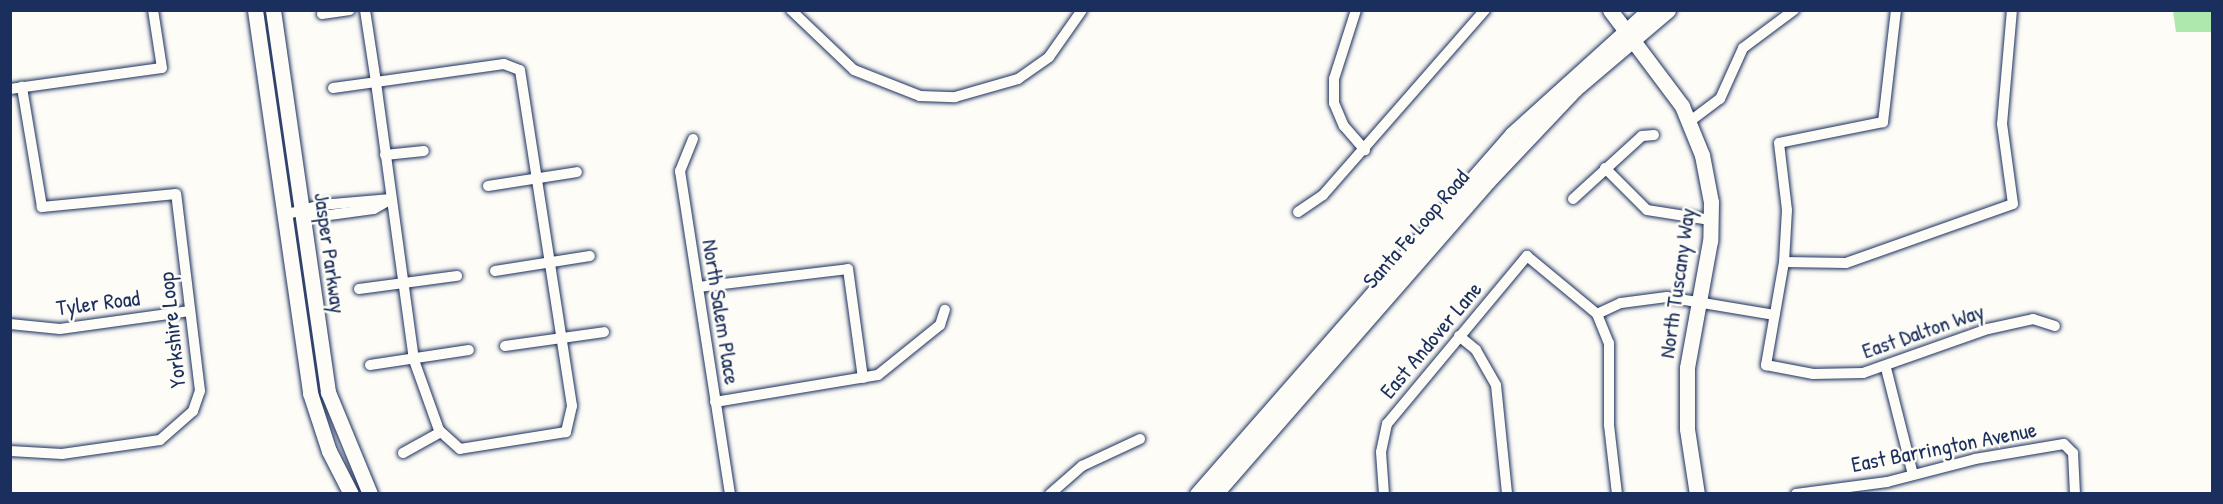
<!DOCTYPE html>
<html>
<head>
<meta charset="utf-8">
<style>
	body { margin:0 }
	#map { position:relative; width:2223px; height:504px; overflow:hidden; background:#fdfcf7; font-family:"Patrick Hand",sans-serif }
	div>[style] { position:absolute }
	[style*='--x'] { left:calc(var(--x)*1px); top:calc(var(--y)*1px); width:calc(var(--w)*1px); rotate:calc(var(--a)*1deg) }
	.green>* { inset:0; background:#afe8ad }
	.roads { filter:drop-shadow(0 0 2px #1b2f5e) drop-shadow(0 0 2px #1b2f5e) }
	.street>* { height:10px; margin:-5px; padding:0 5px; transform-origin:5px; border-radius:5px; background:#fdfcf7 }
	.secondary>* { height:15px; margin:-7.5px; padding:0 7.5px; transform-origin:7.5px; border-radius:7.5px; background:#fdfcf7 }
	span { translate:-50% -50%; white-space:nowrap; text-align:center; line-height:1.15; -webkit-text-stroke:5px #fdfcf7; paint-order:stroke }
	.street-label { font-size:22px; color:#1b2f5e }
	.frame { position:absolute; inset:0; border:12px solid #1b2f5e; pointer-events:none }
</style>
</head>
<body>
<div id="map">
	<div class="green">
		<i style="clip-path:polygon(2173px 11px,2212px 11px,2212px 32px,2176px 32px)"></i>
	</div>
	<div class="roads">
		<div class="street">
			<i style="--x:791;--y:10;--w:87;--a:43.6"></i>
			<i style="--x:854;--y:70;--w:71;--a:21.5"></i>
			<i style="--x:920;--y:96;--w:35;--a:2"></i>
			<i style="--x:955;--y:97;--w:66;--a:-15.9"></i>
			<i style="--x:1018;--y:79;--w:38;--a:-35"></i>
			<i style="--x:1049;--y:57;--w:57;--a:-54.9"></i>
			<i style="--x:1356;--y:10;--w:72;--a:107.7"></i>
			<i style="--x:1334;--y:79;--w:24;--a:90"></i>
			<i style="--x:1334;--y:103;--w:25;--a:67"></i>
			<i style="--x:1344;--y:126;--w:32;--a:49"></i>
			<i style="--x:1896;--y:10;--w:113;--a:96.6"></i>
			<i style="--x:1883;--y:122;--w:106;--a:168.6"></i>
			<i style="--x:1779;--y:143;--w:67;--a:83.2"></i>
			<i style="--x:1787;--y:210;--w:52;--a:93.3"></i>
			<i style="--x:1784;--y:262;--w:105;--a:99.9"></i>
			<i style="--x:1766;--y:365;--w:48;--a:10.8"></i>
			<i style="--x:1813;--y:374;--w:50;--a:-1.1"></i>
			<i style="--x:1863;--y:373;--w:133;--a:-19.4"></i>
			<i style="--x:1988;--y:329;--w:46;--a:-12.5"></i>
			<i style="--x:2033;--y:319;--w:23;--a:18"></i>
			<i style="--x:322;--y:14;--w:28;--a:-8"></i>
			<i style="--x:333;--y:88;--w:43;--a:-7.9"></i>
			<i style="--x:376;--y:82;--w:129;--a:-8"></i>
			<i style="--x:504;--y:64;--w:17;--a:21"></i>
			<i style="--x:520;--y:70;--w:340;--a:81.2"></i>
			<i style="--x:572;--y:406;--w:27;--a:103"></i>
			<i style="--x:566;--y:432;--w:107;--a:170.9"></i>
			<i style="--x:460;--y:449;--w:28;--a:-138"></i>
			<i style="--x:439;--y:430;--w:74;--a:-109.7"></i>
			<i style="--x:414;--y:360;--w:281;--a:-97.8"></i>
			<i style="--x:376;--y:82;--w:73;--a:-98.7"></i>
			<i style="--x:10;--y:89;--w:153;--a:-7.9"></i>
			<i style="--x:162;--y:68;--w:59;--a:-98.8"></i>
			<i style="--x:1689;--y:122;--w:39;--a:-37"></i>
			<i style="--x:1720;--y:99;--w:56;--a:-65.7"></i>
			<i style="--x:1743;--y:48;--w:64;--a:-36.7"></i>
			<i style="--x:693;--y:139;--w:35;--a:112"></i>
			<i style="--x:680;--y:171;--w:327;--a:81.2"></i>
			<i style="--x:385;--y:155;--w:39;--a:-6"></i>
			<i style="--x:1605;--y:168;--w:59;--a:45"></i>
			<i style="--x:1647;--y:210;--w:64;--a:9"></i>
			<i style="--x:488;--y:186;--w:90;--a:-8.9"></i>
			<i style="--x:1573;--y:199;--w:93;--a:-42.4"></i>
			<i style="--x:1642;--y:136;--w:12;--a:-5"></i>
			<i style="--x:1298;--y:212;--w:30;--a:-34"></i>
			<i style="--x:1323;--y:195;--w:246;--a:-48.8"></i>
			<i style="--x:302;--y:213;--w:20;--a:9"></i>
			<i style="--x:322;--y:216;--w:52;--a:-7.7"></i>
			<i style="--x:374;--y:209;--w:20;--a:-30"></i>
			<i style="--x:284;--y:215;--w:38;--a:-15"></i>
			<i style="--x:321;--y:205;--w:70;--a:-4.9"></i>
			<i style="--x:1784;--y:262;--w:62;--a:0.9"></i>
			<i style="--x:1846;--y:263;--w:177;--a:-19.5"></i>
			<i style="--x:2013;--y:204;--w:81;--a:-97.8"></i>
			<i style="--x:2002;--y:124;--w:114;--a:-85"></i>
			<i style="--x:495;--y:271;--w:96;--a:-9"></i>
			<i style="--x:698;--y:287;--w:151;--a:-6.8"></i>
			<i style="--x:848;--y:269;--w:110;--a:82.2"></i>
			<i style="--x:359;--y:289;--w:99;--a:-7.6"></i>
			<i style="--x:1597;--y:314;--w:26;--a:-25"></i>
			<i style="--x:1621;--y:303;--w:46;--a:-7.4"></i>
			<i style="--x:1667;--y:297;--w:109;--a:9.5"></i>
			<i style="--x:10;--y:324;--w:50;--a:5.7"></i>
			<i style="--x:60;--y:329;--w:131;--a:-7.9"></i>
			<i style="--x:1459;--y:336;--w:22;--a:39"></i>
			<i style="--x:1476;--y:350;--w:40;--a:60.3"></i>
			<i style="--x:1496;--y:385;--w:110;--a:84.2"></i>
			<i style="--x:505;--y:346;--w:100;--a:-8"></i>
			<i style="--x:370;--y:365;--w:100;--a:-8.6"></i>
			<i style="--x:1886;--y:368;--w:110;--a:75.8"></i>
			<i style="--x:715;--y:402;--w:165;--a:-9.4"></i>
			<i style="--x:878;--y:375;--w:80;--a:-38.9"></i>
			<i style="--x:940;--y:325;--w:16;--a:-72"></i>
			<i style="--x:10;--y:451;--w:52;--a:3.3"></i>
			<i style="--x:62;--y:454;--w:99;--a:-8.1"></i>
			<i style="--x:160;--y:440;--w:44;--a:-41.3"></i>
			<i style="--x:193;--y:411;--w:21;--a:-71"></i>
			<i style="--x:200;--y:391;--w:198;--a:-96.9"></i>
			<i style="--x:176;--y:194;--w:135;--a:174.5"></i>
			<i style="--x:42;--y:207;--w:122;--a:-99.5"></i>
			<i style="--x:403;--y:453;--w:43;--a:-28.9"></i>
			<i style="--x:1050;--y:494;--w:43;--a:-41.2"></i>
			<i style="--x:1082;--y:466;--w:64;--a:-25"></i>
			<i style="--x:1384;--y:494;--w:42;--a:-94.1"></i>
			<i style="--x:1381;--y:452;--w:29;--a:-78"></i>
			<i style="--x:1387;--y:424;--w:219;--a:-50.2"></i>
			<i style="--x:1527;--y:256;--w:91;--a:39.6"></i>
			<i style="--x:1597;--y:314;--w:31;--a:68"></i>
			<i style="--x:1609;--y:343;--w:82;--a:90"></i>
			<i style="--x:1609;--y:425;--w:69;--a:83.4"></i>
			<i style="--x:1796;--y:494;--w:92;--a:-7.5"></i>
			<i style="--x:1887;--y:482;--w:91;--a:-14.6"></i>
			<i style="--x:1975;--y:459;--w:90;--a:-9.6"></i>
			<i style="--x:2064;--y:444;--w:13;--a:45"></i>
			<i style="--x:2073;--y:453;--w:41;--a:87.2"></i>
		</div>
		<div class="secondary">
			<i style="--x:255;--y:10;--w:387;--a:81.8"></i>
			<i style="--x:310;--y:393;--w:61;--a:71.9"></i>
			<i style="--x:329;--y:451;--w:48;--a:62.9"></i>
			<i style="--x:273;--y:10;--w:386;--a:81.8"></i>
			<i style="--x:328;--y:392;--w:110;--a:67.6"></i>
			<i style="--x:1610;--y:10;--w:120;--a:53.1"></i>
			<i style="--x:1682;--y:106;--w:53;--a:67.8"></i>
			<i style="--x:1702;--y:155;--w:48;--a:79.2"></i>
			<i style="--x:1711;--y:202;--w:39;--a:91"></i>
			<i style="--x:1710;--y:241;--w:129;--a:100.3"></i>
			<i style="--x:1687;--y:368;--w:61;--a:90"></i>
			<i style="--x:1687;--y:429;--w:66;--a:81.3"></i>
			<i style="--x:1197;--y:494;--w:478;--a:-48.8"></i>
			<i style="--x:1512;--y:134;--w:185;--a:-42.1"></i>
			<i style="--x:1215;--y:494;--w:415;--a:-48.9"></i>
			<i style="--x:1488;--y:181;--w:127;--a:-46.6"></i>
			<i style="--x:1575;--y:89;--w:122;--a:-40.3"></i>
		</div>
	</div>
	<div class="street-label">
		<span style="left:1416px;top:229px;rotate:-49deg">Santa Fe Loop Road</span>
		<span style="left:330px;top:253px;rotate:82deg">Jasper Parkway</span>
		<span style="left:1677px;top:283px;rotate:-82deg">North Tuscany Way</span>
		<span style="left:98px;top:303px;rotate:-7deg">Tyler Road</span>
		<span style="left:721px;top:312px;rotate:81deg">North Salem Place</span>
		<span style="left:172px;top:330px;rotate:-96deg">Yorkshire Loop</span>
		<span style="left:1923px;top:331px;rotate:-19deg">East Dalton Way</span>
		<span style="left:1431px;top:340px;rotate:-50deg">East Andover Lane</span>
		<span style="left:1944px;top:447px;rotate:-11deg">East Barrington Avenue</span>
	</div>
	<div class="frame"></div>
</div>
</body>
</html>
